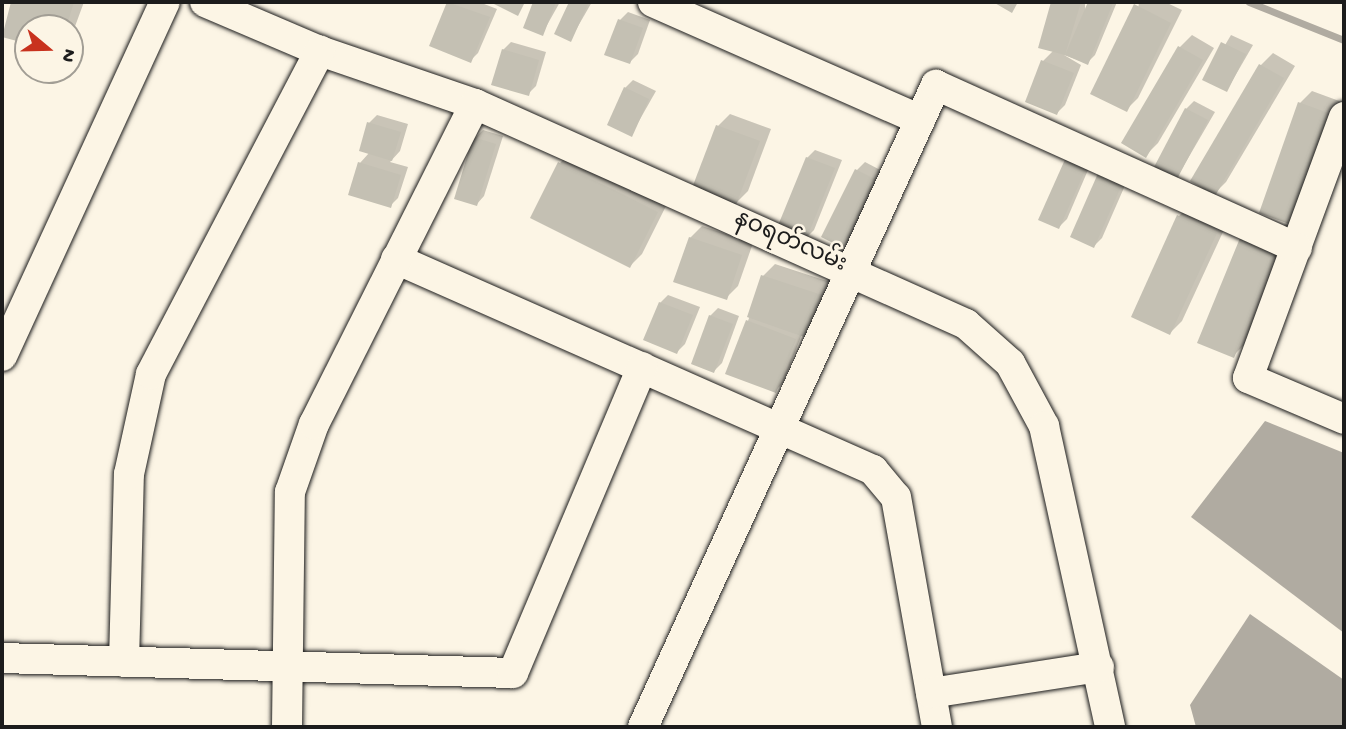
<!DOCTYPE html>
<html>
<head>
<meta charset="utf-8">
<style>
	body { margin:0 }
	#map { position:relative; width:1346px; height:729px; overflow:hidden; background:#fcf5e5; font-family:"Gochi Hand","Noto Sans Myanmar",sans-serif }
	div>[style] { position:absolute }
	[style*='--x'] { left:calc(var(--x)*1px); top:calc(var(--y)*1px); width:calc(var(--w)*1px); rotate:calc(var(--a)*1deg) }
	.water>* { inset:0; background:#b0aba1 }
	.shadow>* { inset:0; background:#0003 }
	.stream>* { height:7px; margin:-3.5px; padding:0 3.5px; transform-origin:3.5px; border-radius:3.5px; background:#b0aba1 }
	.building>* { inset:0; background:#c4c0b3 }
	.roads { filter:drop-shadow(0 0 2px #1c1c1c) drop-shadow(0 0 2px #1c1c1c) }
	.minor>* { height:30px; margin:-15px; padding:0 15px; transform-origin:15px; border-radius:15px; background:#fcf5e5 }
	span { translate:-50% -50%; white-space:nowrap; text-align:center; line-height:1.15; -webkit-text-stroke:5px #fcf5e5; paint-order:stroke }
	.street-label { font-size:23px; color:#1c1c1c }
	.frame { position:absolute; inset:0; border:4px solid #1c1c1c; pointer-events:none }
	.north { position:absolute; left:14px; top:14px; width:70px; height:70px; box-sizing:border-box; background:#fcf5e5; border:2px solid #a29e95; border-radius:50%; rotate:109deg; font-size:19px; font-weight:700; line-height:28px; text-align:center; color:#1c1c1c }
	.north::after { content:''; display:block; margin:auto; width:24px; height:32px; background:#c8321e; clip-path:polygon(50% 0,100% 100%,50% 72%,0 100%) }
</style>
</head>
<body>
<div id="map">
	<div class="water">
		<i style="clip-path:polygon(1265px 421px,1344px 453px,1344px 633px,1191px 517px)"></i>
		<i style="clip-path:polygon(1250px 614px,1344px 680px,1344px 727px,1196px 727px,1190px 705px)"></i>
	</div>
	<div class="shadow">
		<i style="clip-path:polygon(13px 2px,84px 2px,70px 40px,70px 28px,28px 28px,28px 42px,4px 35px)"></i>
		<i style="clip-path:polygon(449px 2px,479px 2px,497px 9px,478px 53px,470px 61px,431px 45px)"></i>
		<i style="clip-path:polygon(535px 2px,560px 2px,542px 34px,525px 27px)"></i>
		<i style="clip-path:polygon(571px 2px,592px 2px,570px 40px,556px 33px)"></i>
		<i style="clip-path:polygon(1053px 2px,1085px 2px,1085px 13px,1089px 2px,1117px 2px,1095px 55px,1087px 63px,1064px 55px,1081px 65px,1065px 105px,1057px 113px,1043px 61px,1053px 51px,1041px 47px)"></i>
		<i style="clip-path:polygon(1139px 2px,1165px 2px,1182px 10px,1138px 98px,1126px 110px)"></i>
		<i style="clip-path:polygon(628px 12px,650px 20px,638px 54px,630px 62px,620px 20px)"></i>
		<i style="clip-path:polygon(1192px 35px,1214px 48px,1158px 143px,1146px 155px,1180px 47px)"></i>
		<i style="clip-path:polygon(1231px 35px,1253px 45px,1227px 90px,1205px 79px)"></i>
		<i style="clip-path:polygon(511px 42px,546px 52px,536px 86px,528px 94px,503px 50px)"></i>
		<i style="clip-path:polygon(1273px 53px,1295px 66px,1226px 182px,1214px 194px,1193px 181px,1261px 65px)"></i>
		<i style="clip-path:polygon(633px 80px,656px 91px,631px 135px,625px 88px)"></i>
		<i style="clip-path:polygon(1312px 91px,1342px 102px,1304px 211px,1300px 103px)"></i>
		<i style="clip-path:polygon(1194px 101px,1215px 112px,1176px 179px,1186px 109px)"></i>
		<i style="clip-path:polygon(730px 114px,771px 129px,748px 191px,736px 203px,718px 126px)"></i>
		<i style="clip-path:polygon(377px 115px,408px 124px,400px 151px,390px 162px,408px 167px,398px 198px,390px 206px,360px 163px,369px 153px,369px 123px)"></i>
		<i style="clip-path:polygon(483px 130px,503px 136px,484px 196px,476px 205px,475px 138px)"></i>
		<i style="clip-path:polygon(815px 150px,842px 160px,814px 230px,806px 238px,779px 227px,807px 158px)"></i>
		<i style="clip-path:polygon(572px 151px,669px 200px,642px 254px,630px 266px,560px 163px)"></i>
		<i style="clip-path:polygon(1094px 156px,1067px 219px,1059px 227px,1040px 219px)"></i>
		<i style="clip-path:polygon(865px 162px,886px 173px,853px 239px,857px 170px)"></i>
		<i style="clip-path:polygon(1130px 174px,1102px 238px,1094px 246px,1072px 236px)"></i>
		<i style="clip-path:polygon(1191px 204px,1228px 221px,1182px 321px,1170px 333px,1179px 216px)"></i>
		<i style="clip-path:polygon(702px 226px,753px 243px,738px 286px,726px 298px,690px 238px)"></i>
		<i style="clip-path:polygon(1287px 240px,1245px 344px,1233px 356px,1200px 342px)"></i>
		<i style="clip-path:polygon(775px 264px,833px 283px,819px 324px,802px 334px,783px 383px,775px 391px,748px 321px,763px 276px)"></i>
		<i style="clip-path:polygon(668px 295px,700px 307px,685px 344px,677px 352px,660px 303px)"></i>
		<i style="clip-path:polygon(718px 308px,739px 316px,722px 363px,714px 371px,710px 316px)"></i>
	</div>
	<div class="stream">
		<i style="--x:1249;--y:2;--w:102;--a:21.8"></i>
	</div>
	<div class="building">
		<i style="clip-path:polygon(11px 2px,74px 2px,66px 28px,28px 28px,28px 44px,2px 37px)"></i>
		<i style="clip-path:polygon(447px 2px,490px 17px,471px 63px,429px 46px)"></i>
		<i style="clip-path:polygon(490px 2px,525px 2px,518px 16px)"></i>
		<i style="clip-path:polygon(533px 2px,556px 2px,543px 36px,523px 28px)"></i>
		<i style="clip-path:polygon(569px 2px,589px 2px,571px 42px,554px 34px)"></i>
		<i style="clip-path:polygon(993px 2px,1018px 2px,1012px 13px)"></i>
		<i style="clip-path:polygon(1051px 2px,1081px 2px,1065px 55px,1038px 48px)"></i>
		<i style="clip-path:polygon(1088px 2px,1113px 3px,1088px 65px,1065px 55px)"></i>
		<i style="clip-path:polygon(1134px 4px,1171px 23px,1127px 112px,1090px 94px)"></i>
		<i style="clip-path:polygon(618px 19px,643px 28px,630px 64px,604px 55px)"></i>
		<i style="clip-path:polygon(1221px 42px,1246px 54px,1227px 92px,1202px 80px)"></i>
		<i style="clip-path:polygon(1178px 46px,1203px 60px,1146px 158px,1121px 143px)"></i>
		<i style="clip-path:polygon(502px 49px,539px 60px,529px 96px,491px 85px)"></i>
		<i style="clip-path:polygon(1041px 60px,1074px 73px,1057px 115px,1025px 102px)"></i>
		<i style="clip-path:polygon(1259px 64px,1284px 78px,1215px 196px,1190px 181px)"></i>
		<i style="clip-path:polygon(624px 87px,649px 99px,632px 137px,607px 125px)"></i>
		<i style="clip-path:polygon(1298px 102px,1331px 114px,1292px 225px,1259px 213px)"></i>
		<i style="clip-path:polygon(1185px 108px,1208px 120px,1176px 181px,1153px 169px)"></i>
		<i style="clip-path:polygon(367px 122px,401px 132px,392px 161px,359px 151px)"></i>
		<i style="clip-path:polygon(716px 125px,760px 141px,736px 205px,692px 188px)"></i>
		<i style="clip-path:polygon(473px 137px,496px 144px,477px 206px,454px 199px)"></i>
		<i style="clip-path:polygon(1067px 155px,1088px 164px,1059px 229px,1038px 220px)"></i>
		<i style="clip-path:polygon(806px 157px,835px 168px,806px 240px,777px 228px)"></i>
		<i style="clip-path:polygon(358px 162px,401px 175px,391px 208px,348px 195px)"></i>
		<i style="clip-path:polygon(558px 162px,658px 212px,630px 268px,530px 218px)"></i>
		<i style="clip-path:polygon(855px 169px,879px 181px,845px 249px,821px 237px)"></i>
		<i style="clip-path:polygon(1099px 171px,1123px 182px,1094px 248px,1070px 237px)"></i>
		<i style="clip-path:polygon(1177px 215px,1217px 233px,1170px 335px,1131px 317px)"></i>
		<i style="clip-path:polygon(689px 237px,742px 255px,727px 300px,673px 282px)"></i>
		<i style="clip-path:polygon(1240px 238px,1276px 253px,1234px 358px,1197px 343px)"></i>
		<i style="clip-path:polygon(761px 275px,822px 295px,807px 338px,747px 317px)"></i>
		<i style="clip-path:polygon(659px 302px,693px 315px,677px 354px,643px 340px)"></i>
		<i style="clip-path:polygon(709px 315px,733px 324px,714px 373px,691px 364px)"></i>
		<i style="clip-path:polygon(746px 320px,796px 339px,776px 393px,725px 374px)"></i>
	</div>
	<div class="roads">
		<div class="minor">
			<i style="--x:205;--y:2;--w:125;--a:23.1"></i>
			<i style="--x:320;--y:51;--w:164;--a:18.9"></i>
			<i style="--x:475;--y:104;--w:538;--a:24.14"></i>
			<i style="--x:966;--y:324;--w:59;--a:41.6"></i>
			<i style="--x:1010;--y:363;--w:72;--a:61.6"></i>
			<i style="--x:1044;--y:426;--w:308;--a:77.6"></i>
			<i style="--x:653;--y:2;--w:292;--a:23.8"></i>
			<i style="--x:1344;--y:117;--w:278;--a:110.2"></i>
			<i style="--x:1248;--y:378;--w:104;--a:23.1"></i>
			<i style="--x:396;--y:259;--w:522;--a:23.86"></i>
			<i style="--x:873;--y:470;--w:35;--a:50"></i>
			<i style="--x:896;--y:497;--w:234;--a:79.9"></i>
			<i style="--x:2;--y:356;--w:390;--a:-65.3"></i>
			<i style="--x:2;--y:658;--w:511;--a:1.68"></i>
			<i style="--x:513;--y:673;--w:332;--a:-67.1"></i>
			<i style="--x:124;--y:662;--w:188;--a:-88.5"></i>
			<i style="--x:129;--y:474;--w:102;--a:-77.6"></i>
			<i style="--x:151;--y:374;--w:365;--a:-62.4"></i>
			<i style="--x:931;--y:693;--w:170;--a:-8.8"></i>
			<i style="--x:287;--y:727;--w:235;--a:-89.3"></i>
			<i style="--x:290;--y:492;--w:72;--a:-70.6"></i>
			<i style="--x:314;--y:424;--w:358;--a:-63.3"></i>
			<i style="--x:643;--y:727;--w:706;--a:-65.47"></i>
			<i style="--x:936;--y:85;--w:396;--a:24.3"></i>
		</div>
	</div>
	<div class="street-label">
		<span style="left:790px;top:243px;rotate:24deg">နဝရတ်လမ်း</span>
	</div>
	<div class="frame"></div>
	<div class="north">N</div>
</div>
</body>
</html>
